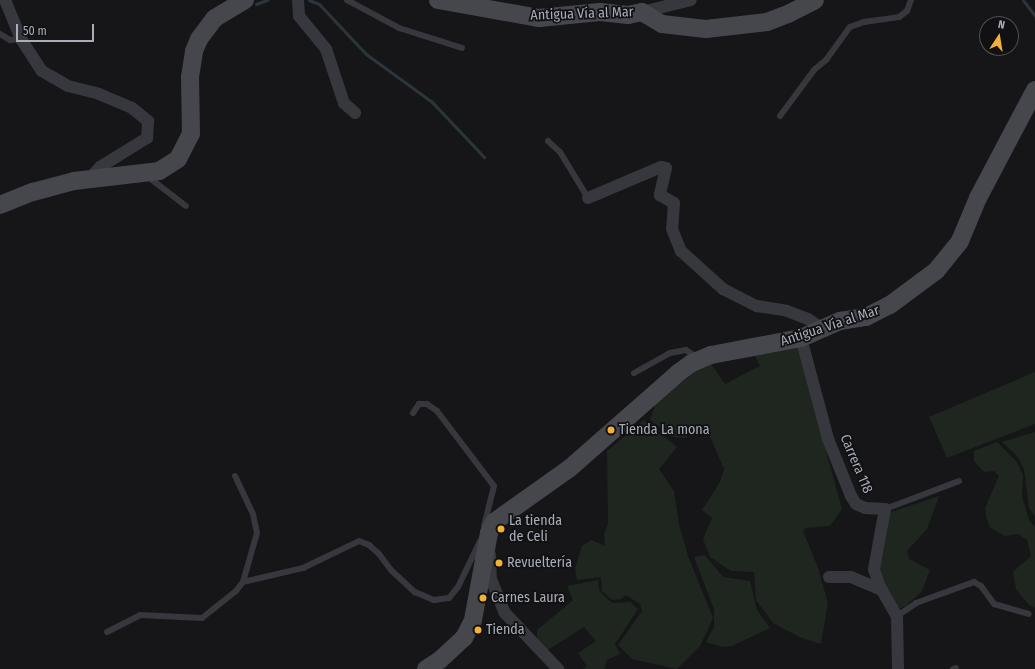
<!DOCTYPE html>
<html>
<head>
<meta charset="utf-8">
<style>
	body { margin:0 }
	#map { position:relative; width:1035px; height:669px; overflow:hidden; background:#161618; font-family:"Fira Sans Condensed",sans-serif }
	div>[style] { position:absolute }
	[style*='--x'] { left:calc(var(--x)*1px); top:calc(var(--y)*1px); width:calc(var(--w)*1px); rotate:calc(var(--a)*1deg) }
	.green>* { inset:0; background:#1e261f }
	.stream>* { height:3px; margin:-1.5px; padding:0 1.5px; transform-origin:1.5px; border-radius:1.5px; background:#2c353c }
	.service>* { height:6px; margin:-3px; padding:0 3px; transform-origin:3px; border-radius:3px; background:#37383d }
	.minor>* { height:12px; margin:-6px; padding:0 6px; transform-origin:6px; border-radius:6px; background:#37383d }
	.secondary>* { height:18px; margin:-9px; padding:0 9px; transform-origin:9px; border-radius:9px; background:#45474d }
	.dots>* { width:11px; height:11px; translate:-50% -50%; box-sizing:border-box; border:2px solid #111113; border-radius:50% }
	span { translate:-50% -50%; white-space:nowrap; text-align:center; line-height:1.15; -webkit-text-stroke:3.5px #111113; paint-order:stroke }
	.street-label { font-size:14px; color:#a8adb8 }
	.poi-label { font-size:14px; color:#a8adb8 }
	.left { translate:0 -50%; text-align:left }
	.north { position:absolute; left:979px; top:16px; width:40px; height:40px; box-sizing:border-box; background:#111113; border:1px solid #4d4f55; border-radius:50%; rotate:12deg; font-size:11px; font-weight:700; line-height:16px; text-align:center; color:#a8adb8 }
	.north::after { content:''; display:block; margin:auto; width:14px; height:18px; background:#f2b134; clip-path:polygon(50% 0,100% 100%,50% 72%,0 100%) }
	.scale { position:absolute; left:16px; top:24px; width:78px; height:18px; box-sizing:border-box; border:2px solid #a8adb8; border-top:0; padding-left:5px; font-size:12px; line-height:14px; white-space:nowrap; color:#a8adb8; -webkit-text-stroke:3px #111113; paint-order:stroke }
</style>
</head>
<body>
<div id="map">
	<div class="green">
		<i style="clip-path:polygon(797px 346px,842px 509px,830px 526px,806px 528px,803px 531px,818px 568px,828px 603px,821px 644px,799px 637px,773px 623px,756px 600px,754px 572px,731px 571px,710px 557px,703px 539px,712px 518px,702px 510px,720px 482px,724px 469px,708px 432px,697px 427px,686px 438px,673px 437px,650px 420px,656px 402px,709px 361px,725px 384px,760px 366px,754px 354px)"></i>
		<i style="clip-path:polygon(1035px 372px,1035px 424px,947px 458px,929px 417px)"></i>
		<i style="clip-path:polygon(644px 420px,677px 447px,659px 469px,674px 491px,679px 524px,688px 556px,713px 618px,700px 646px,677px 669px,632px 659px,618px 645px,642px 611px,640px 604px,626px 595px,621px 599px,612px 600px,602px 591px,601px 577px,577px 580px,575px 569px,582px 546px,591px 540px,605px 546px,604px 534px,608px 524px,607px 451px)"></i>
		<i style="clip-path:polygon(1035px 432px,1035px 517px,1029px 508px,1024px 469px,1017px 456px,1002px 442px)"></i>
		<i style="clip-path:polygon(997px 442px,1017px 462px,1023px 475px,1022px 496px,1029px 520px,1035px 527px,1035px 608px,1029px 605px,1016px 589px,1013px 572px,1031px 556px,1027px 540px,1018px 534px,1005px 536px,990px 528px,986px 516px,985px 508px,999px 476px,994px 471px,984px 472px,974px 461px,974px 451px)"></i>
		<i style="clip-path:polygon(939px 496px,927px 529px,907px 551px,909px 559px,930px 570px,922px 591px,906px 606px,898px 609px,886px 591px,877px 568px,888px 513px)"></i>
		<i style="clip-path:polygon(705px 555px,723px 577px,750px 581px,757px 610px,770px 628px,732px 646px,722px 647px,706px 642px,714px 627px,714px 609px,694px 557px)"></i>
		<i style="clip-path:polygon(598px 580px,599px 590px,606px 598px,613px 603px,630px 602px,638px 609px,615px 644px,620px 654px,607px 660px,604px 669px,583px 669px,587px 666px,578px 653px,596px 641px,584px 627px,546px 651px,537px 639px,537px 630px,573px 600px,567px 586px)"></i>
	</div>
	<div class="stream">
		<i style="--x:309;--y:0;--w:11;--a:22"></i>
		<i style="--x:319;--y:4;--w:69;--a:46.8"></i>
		<i style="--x:366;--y:54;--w:82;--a:36"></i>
		<i style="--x:432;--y:102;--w:76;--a:46.6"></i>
		<i style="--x:1023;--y:0;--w:20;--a:53"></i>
		<i style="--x:256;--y:4;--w:12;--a:-20"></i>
	</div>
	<div class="service">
		<i style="--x:347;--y:0;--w:59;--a:28.3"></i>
		<i style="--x:399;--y:28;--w:66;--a:17.6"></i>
		<i style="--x:0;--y:34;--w:12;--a:31"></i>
		<i style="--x:10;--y:40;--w:11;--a:-5"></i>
		<i style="--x:780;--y:116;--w:57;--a:-53.5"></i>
		<i style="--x:814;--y:70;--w:16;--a:-40"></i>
		<i style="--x:826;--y:60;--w:41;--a:-54"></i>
		<i style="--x:850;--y:27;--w:15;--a:-20"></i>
		<i style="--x:864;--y:22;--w:35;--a:-8"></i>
		<i style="--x:899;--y:17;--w:10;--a:-37"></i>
		<i style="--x:907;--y:11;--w:12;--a:-70"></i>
		<i style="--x:548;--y:141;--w:16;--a:43"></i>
		<i style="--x:560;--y:152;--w:54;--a:58.7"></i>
		<i style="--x:147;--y:176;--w:49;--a:37.6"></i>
		<i style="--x:634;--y:373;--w:41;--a:-29.1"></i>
		<i style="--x:670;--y:353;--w:16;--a:-11"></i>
		<i style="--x:686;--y:350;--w:14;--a:34"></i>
		<i style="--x:413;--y:413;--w:11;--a:-56"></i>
		<i style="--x:419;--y:404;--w:8;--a:0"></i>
		<i style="--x:427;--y:404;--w:12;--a:35"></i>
		<i style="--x:437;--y:411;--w:94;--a:52.8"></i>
		<i style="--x:494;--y:486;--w:41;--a:104"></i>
		<i style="--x:885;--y:509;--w:79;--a:-20.7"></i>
		<i style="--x:243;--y:582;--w:62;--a:-13.1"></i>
		<i style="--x:303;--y:568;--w:62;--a:-25.7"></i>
		<i style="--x:359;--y:541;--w:11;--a:22"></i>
		<i style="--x:369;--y:545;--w:13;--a:42"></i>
		<i style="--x:379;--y:554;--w:20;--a:53"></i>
		<i style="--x:391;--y:570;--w:33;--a:43"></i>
		<i style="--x:415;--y:592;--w:21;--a:23"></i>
		<i style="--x:434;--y:600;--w:15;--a:-8"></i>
		<i style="--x:449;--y:598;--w:14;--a:-51"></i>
		<i style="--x:458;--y:587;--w:51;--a:-64.4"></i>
		<i style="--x:897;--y:616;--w:23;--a:-34"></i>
		<i style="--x:916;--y:603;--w:62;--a:-19.9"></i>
		<i style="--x:974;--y:582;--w:8;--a:30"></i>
		<i style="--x:981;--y:586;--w:22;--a:54"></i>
		<i style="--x:994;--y:604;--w:36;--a:16"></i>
		<i style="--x:107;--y:632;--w:37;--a:-27"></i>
		<i style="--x:140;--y:615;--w:62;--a:2.8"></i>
		<i style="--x:202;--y:618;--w:43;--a:-38.5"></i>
		<i style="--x:236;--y:591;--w:11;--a:-52"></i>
		<i style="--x:243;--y:582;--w:51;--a:-74.1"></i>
		<i style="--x:257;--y:533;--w:19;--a:-102"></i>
		<i style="--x:253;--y:514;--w:42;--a:-115.3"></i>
		<i style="--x:953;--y:669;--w:3;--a:-18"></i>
	</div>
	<div class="minor">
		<i style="--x:5;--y:0;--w:42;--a:67.7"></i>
		<i style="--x:21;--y:39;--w:38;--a:57"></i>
		<i style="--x:42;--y:71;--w:30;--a:30"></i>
		<i style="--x:68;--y:86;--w:32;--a:14"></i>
		<i style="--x:99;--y:94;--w:36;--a:23"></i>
		<i style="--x:132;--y:108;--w:21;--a:39"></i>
		<i style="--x:148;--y:121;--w:17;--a:93"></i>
		<i style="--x:147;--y:138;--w:55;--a:148.3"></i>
		<i style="--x:100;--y:167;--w:15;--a:132"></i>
		<i style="--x:298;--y:0;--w:16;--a:86"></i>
		<i style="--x:299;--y:16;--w:43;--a:50.7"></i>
		<i style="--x:326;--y:49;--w:57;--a:71.6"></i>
		<i style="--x:344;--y:103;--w:15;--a:42"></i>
		<i style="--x:642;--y:12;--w:50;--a:-13.8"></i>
		<i style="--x:588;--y:198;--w:79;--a:-23"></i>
		<i style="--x:661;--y:167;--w:5;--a:11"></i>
		<i style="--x:666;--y:168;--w:28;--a:103"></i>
		<i style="--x:660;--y:195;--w:16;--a:30"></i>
		<i style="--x:674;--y:203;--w:26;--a:94"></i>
		<i style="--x:672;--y:229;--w:24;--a:68"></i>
		<i style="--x:681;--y:251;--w:57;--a:42.1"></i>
		<i style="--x:723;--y:289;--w:38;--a:27"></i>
		<i style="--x:757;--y:306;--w:30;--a:9"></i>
		<i style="--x:787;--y:311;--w:22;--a:21"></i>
		<i style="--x:808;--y:319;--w:17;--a:33"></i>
		<i style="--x:801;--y:338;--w:105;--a:75"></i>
		<i style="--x:828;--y:439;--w:61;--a:68"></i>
		<i style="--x:851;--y:496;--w:9;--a:58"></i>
		<i style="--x:856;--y:504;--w:10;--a:24"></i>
		<i style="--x:865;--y:508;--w:20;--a:3"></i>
		<i style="--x:885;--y:509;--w:61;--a:100.4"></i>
		<i style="--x:874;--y:569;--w:19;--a:72"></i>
		<i style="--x:880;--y:587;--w:34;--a:60"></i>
		<i style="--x:897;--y:616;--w:53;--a:88.9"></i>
		<i style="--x:490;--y:555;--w:24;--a:88"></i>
		<i style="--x:491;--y:579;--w:35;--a:68"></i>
		<i style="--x:504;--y:612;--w:79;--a:46.5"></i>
		<i style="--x:829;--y:577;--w:22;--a:0"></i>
		<i style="--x:851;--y:577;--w:34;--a:23"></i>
	</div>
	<div class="secondary">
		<i style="--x:438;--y:0;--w:103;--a:10.1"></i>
		<i style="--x:539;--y:18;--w:61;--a:-5.6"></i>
		<i style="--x:600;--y:12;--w:28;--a:6"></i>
		<i style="--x:628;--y:15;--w:14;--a:-12"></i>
		<i style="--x:642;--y:12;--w:23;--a:31"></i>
		<i style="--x:662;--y:24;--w:44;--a:6.5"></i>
		<i style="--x:706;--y:29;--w:61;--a:-6.5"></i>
		<i style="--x:767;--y:22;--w:22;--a:-21"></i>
		<i style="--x:788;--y:14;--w:30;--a:-27"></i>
		<i style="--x:0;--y:205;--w:35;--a:-22"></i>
		<i style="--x:33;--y:192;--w:42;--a:-15"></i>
		<i style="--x:74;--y:181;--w:86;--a:-6.7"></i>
		<i style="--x:159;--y:171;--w:22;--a:-32"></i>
		<i style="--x:178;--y:159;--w:28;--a:-63"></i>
		<i style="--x:191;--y:134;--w:57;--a:-91"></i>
		<i style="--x:190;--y:77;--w:26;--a:-81"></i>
		<i style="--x:194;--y:51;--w:13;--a:-67"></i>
		<i style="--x:199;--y:39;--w:26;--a:-53"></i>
		<i style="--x:215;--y:18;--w:35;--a:-31"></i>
		<i style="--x:426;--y:669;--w:17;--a:-33"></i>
		<i style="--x:440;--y:660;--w:33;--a:-43"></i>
		<i style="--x:464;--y:638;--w:20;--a:-63"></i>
		<i style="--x:473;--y:620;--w:88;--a:-79.6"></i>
		<i style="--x:489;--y:533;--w:12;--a:-66"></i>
		<i style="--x:494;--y:522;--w:93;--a:-35.4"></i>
		<i style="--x:570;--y:468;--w:144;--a:-41.3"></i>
		<i style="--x:678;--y:373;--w:17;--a:-36"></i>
		<i style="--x:692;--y:363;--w:21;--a:-23"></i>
		<i style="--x:711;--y:355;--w:92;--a:-10.7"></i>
		<i style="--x:801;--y:338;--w:43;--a:-23.6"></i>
		<i style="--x:840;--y:321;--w:26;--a:-9"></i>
		<i style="--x:866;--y:317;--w:27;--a:-27"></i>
		<i style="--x:890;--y:305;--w:57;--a:-36.5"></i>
		<i style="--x:936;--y:271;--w:38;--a:-51"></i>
		<i style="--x:960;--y:241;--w:47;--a:-67.3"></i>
		<i style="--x:978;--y:198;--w:122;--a:-62.2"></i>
	</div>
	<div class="dots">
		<i style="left:611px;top:430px;background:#f2b134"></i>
		<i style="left:501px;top:529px;background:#f2b134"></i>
		<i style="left:499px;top:563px;background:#f2b134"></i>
		<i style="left:483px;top:598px;background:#f2b134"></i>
		<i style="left:478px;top:630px;background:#f2b134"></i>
	</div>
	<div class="street-label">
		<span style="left:582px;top:14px;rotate:-2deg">Antigua Vía al Mar</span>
		<span style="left:830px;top:326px;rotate:-18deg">Antigua Vía al Mar</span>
		<span style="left:856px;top:464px;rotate:67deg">Carrera 118</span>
	</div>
	<div class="poi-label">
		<span class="left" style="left:619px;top:430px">Tienda La mona</span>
		<span class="left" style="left:509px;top:529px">La tienda<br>de Celi</span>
		<span class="left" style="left:507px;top:563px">Revueltería</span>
		<span class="left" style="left:491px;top:598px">Carnes Laura</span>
		<span class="left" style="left:486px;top:630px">Tienda</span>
	</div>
	<div class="north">N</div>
	<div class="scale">50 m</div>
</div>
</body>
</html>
